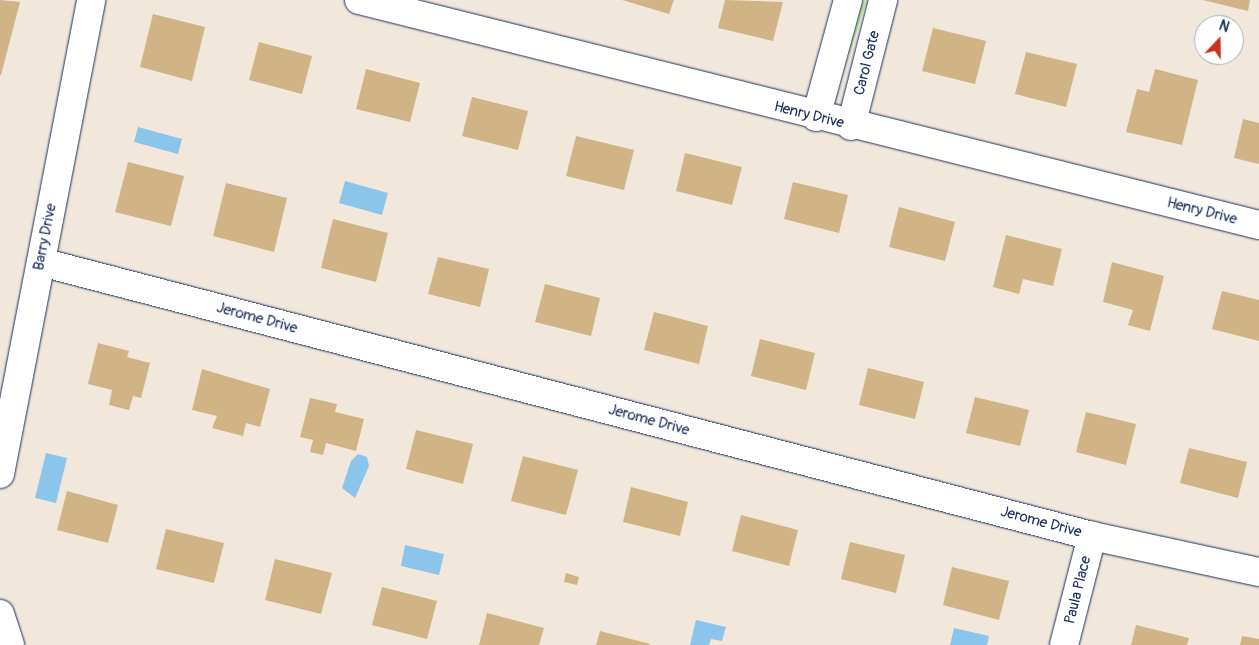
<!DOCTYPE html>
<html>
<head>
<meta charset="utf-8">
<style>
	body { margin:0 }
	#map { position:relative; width:1259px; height:645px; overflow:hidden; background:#f1e8db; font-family:Pangolin,sans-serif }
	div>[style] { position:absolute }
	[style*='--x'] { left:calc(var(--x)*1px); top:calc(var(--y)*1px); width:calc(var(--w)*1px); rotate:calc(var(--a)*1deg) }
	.green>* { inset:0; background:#c4eaa4 }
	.water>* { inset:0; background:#8bc5eb }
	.building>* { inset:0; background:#d0b486 }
	.roads { filter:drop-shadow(0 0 1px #1b2f5e) drop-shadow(0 0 1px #1b2f5e) }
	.minor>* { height:28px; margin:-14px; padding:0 14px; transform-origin:14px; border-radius:14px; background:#fff }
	span { translate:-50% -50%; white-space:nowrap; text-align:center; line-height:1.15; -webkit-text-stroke:4.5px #fff; paint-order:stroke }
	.street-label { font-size:15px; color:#1b2f5e }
	.north { position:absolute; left:1194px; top:15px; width:50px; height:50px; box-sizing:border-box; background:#fff; border:1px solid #a4acbf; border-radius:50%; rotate:21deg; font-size:14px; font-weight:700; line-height:20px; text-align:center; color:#1b2f5e }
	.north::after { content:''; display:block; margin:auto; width:18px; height:22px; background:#c8321e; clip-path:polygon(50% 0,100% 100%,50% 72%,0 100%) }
</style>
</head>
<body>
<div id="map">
	<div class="green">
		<i style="clip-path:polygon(861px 0,867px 0,850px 53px,847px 50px)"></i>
	</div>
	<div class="water">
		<i style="clip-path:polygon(138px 127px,182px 139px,178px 154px,134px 142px)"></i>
		<i style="clip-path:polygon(345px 181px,388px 193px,382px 215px,339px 203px)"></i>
		<i style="clip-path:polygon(46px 453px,67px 458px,56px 503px,35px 498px)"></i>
		<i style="clip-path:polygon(358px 454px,367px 457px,369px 466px,355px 498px,342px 488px,351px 461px)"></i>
		<i style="clip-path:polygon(405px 545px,444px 554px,439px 575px,401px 566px)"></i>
		<i style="clip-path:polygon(696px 620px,726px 627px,722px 641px,711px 639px,709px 645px,690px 645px)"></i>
		<i style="clip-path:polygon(954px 628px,989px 636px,987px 645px,950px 645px)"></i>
	</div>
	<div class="building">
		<i style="clip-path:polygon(0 0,20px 2px,1px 75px,0 75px)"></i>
		<i style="clip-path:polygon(622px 0,674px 0,669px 14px)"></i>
		<i style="clip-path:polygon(725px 0,783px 2px,773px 41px,718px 28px)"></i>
		<i style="clip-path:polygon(1203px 0,1250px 0,1248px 11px)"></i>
		<i style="clip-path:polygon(153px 14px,205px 27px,192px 81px,140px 67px)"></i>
		<i style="clip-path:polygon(933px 28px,986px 41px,975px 84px,922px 71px)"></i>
		<i style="clip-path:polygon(259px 42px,312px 56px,302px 94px,249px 80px)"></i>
		<i style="clip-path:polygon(1026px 52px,1077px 64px,1066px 107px,1015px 94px)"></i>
		<i style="clip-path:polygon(366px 69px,420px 83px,410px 122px,356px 109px)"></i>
		<i style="clip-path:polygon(1155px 69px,1198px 80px,1182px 145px,1126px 132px,1137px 89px,1149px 92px)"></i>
		<i style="clip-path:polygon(472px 97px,528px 111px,518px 150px,462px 136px)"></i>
		<i style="clip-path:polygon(1243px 119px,1259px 123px,1259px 164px,1234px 158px)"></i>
		<i style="clip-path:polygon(576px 136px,634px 150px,624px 190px,566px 176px)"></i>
		<i style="clip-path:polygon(685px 153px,742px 167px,732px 205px,676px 191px)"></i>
		<i style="clip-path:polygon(128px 162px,184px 176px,171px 226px,115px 212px)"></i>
		<i style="clip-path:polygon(793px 182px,848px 195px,839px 233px,784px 219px)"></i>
		<i style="clip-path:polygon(226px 183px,287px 198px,274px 252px,213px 236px)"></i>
		<i style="clip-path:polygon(899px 207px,955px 222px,945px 261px,889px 247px)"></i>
		<i style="clip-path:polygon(333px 219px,388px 233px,376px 282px,321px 268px)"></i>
		<i style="clip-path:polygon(1006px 235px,1062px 249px,1053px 286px,1023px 279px,1019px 294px,993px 287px)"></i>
		<i style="clip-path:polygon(438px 257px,489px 269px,480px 307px,428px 294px)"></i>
		<i style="clip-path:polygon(1112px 262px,1164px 276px,1150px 331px,1128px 325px,1133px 310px,1103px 302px)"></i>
		<i style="clip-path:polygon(545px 284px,600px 298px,591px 336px,535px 322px)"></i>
		<i style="clip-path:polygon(1222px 291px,1259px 300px,1259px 341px,1212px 329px)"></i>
		<i style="clip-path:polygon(654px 312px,708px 326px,699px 364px,644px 350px)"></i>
		<i style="clip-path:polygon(760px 339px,815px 353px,806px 390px,751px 376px)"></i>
		<i style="clip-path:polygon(98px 343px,129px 351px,127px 357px,150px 363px,141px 398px,133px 396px,129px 410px,109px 405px,112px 390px,88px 384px)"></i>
		<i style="clip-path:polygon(868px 368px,924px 382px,915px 419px,859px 405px)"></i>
		<i style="clip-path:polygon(202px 369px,270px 389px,260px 427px,246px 423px,243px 436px,212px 428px,217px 416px,192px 410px)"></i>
		<i style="clip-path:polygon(975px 397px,1029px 410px,1020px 446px,966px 433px)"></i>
		<i style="clip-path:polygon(310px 398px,337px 404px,335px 412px,364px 419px,356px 451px,326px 443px,323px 455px,310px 452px,313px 440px,300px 437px)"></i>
		<i style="clip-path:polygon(1086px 412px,1136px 424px,1126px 465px,1076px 452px)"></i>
		<i style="clip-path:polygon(416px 430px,473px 444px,463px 484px,406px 469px)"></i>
		<i style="clip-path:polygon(1189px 448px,1247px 462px,1238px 498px,1180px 483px)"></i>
		<i style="clip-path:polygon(523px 456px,578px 470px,566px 515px,511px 501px)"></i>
		<i style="clip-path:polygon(631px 487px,688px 502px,680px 536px,623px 522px)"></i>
		<i style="clip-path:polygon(67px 491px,118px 505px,108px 543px,57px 530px)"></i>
		<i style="clip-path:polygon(741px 515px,798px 530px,789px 566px,732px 551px)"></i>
		<i style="clip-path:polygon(166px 529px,224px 543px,214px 583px,156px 569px)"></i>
		<i style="clip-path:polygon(850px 542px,905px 555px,896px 593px,841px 579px)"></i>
		<i style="clip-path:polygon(275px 559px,332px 573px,321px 614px,265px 600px)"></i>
		<i style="clip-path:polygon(952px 567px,1009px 581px,999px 620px,943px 605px)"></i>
		<i style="clip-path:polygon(566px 573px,579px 577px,577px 585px,564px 582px)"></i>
		<i style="clip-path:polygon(382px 587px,437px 601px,427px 639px,372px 625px)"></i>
		<i style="clip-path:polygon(487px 613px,544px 628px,539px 645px,479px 645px)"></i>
		<i style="clip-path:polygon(1136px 625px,1189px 638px,1187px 645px,1131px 645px)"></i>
		<i style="clip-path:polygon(600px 631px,650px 644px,650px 645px,596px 645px)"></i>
		<i style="clip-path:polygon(1242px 636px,1259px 639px,1259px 645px,1240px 645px)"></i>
	</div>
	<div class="roads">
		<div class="minor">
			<i style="--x:359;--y:0;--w:928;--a:14.04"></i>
			<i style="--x:816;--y:117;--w:121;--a:-74.7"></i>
			<i style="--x:851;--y:126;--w:130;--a:-75.7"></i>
			<i style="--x:41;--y:262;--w:1086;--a:14.61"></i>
			<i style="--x:1092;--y:536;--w:171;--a:12.2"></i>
			<i style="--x:0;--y:474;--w:483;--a:-79.1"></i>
			<i style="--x:0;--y:614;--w:33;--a:72"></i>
			<i style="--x:1064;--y:645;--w:113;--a:-75.6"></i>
		</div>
	</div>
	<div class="street-label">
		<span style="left:867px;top:63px;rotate:-76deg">Carol Gate</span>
		<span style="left:809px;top:115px;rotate:14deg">Henry Drive</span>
		<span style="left:1202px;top:211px;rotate:14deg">Henry Drive</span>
		<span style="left:45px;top:237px;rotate:-79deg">Barry Drive</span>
		<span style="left:257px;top:318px;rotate:15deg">Jerome Drive</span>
		<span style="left:649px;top:420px;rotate:15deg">Jerome Drive</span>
		<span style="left:1041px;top:522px;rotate:15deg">Jerome Drive</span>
		<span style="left:1078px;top:590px;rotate:-76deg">Paula Place</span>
	</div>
	<div class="north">N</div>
</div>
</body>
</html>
